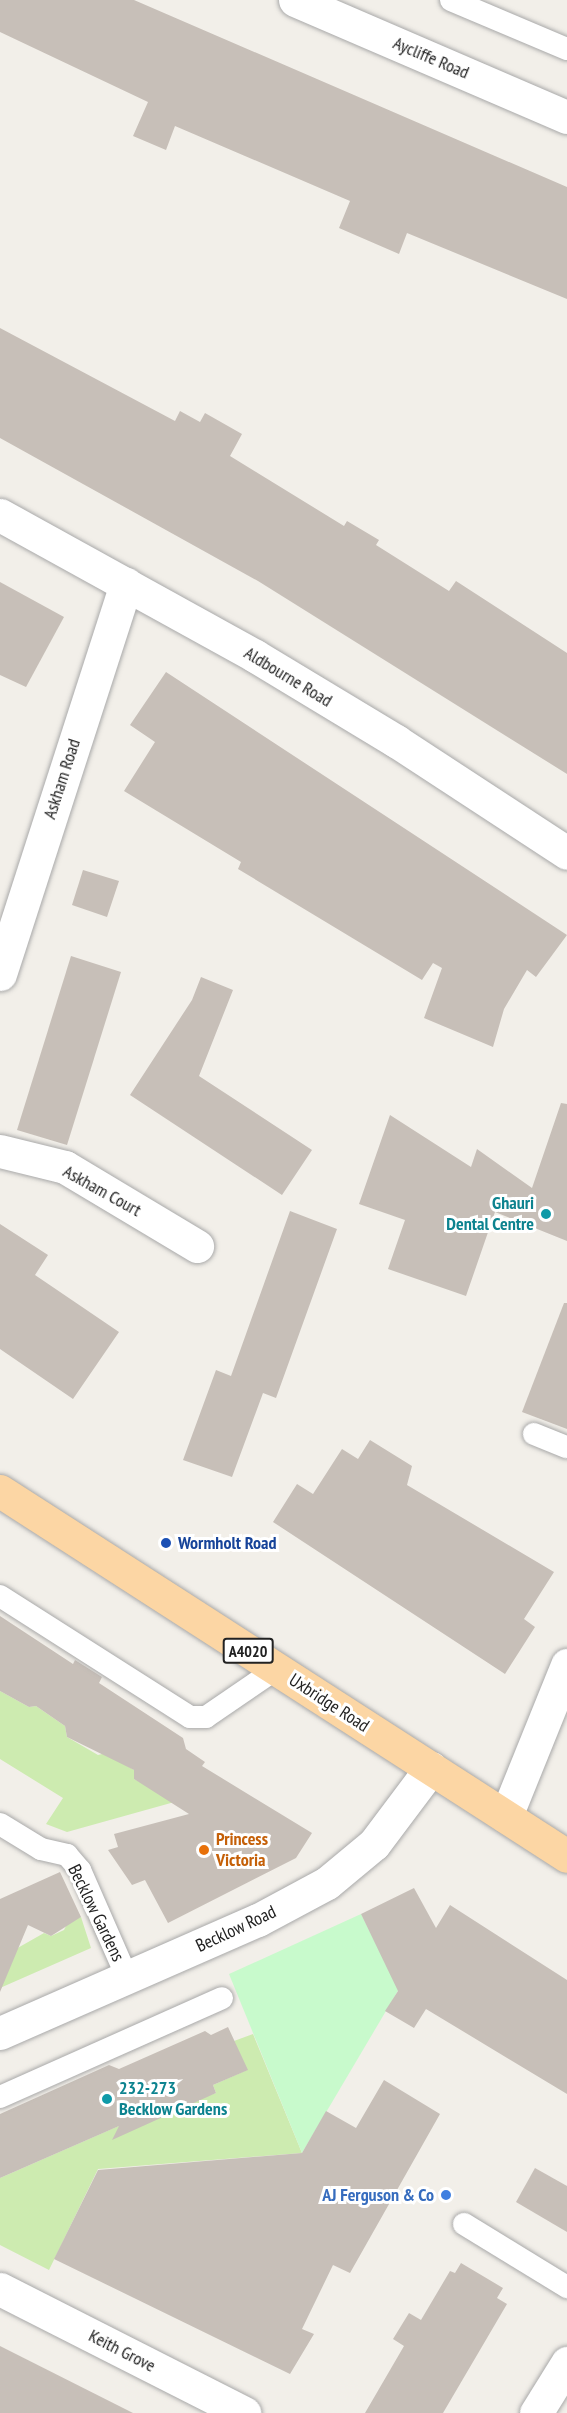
<!DOCTYPE html>
<html>
<head>
<meta charset="utf-8">
<style>
	body { margin:0 }
	#map { position:relative; width:567px; height:2413px; overflow:hidden; background:#f2efe9; font-family:"PT Sans Narrow",sans-serif }
	div>[style] { position:absolute }
	[style*='--x'] { left:calc(var(--x)*1px); top:calc(var(--y)*1px); width:calc(var(--w)*1px); rotate:calc(var(--a)*1deg) }
	.grass>* { inset:0; background:#cdebb0 }
	.park>* { inset:0; background:#c8facc }
	.building>* { inset:0; background:#c7bfb8 }
	.roads { filter:drop-shadow(0 0 2px #a9a9a9) drop-shadow(0 0 2px #a9a9a9) }
	.lane>* { height:22px; margin:-11px; padding:0 11px; transform-origin:11px; border-radius:11px; background:#fff }
	.street>* { height:33px; margin:-16.5px; padding:0 16.5px; transform-origin:16.5px; border-radius:16.5px; background:#fff }
	.primary>* { height:33px; margin:-16.5px; padding:0 16.5px; transform-origin:16.5px; border-radius:16.5px; background:#fcd6a4 }
	.dots>* { width:16px; height:16px; translate:-50% -50%; box-sizing:border-box; border:3px solid #fff; border-radius:50% }
	span { translate:-50% -50%; white-space:nowrap; text-align:center; line-height:1.15; -webkit-text-stroke:6px #fff; paint-order:stroke }
	.shield-label span { padding:2px 4px; background:#fff; border:2px solid; border-radius:4px; -webkit-text-stroke-width:0 }
	.shield-label { font-size:16px; color:#222; font-weight:700 }
	.street-label { font-size:18px; color:#222 }
	.culture-label { font-size:18px; color:#0d838f; font-weight:700 }
	.right { translate:-100% -50%; text-align:right }
	.left { translate:0 -50%; text-align:left }
	.transit-label { font-size:18px; color:#164399; font-weight:700 }
	.food-label { font-size:18px; color:#c56008; font-weight:700 }
	.shop-label { font-size:18px; color:#366cbe; font-weight:700 }
</style>
</head>
<body>
<div id="map">
	<div class="grass">
		<i style="clip-path:polygon(0 1691px,29px 1707px,36px 1706px,65px 1726px,67px 1737px,98px 1755px,106px 1753px,134px 1770px,134px 1779px,178px 1801px,67px 1832px,46px 1824px,63px 1798px,0 1759px)"></i>
		<i style="clip-path:polygon(81px 1917px,91px 1948px,0 1988px,0 1958px,44px 1933px,51px 1936px,64px 1930px,68px 1922px)"></i>
		<i style="clip-path:polygon(253px 2034px,302px 2153px,98px 2169px,49px 2270px,0 2245px,0 2178px,137px 2118px,216px 2093px,213px 2085px,247px 2070px,234px 2041px)"></i>
	</div>
	<div class="park">
		<i style="clip-path:polygon(361px 1914px,399px 1989px,302px 2153px,229px 1974px)"></i>
	</div>
	<div class="building">
		<i style="clip-path:polygon(0 0,134px 0,567px 187px,567px 299px,407px 233px,399px 254px,339px 228px,350px 201px,175px 126px,166px 150px,133px 136px,148px 102px,0 32px)"></i>
		<i style="clip-path:polygon(0 328px,175px 421px,180px 411px,200px 422px,205px 413px,242px 434px,230px 456px,344px 526px,347px 521px,379px 540px,376px 545px,449px 591px,456px 581px,567px 653px,567px 774px,258px 581px,0 438px)"></i>
		<i style="clip-path:polygon(0 582px,64px 617px,26px 687px,0 675px)"></i>
		<i style="clip-path:polygon(166px 672px,567px 935px,536px 977px,527px 970px,504px 1009px,493px 1047px,424px 1018px,442px 968px,433px 963px,422px 980px,238px 869px,241px 862px,124px 791px,155px 742px,130px 725px)"></i>
		<i style="clip-path:polygon(83px 870px,119px 881px,107px 917px,72px 905px)"></i>
		<i style="clip-path:polygon(71px 956px,121px 972px,67px 1145px,17px 1130px)"></i>
		<i style="clip-path:polygon(201px 977px,233px 990px,199px 1076px,312px 1150px,282px 1195px,130px 1095px,192px 1000px)"></i>
		<i style="clip-path:polygon(561px 1103px,567px 1104px,567px 1241px,495px 1212px,466px 1296px,388px 1269px,405px 1220px,359px 1204px,390px 1115px,471px 1167px,477px 1149px,532px 1188px)"></i>
		<i style="clip-path:polygon(290px 1211px,337px 1229px,276px 1398px,263px 1393px,232px 1477px,183px 1460px,216px 1370px,231px 1376px)"></i>
		<i style="clip-path:polygon(0 1224px,48px 1255px,35px 1275px,119px 1332px,73px 1399px,0 1349px)"></i>
		<i style="clip-path:polygon(564px 1303px,567px 1303px,567px 1429px,522px 1412px)"></i>
		<i style="clip-path:polygon(370px 1440px,412px 1466px,407px 1485px,554px 1572px,524px 1619px,535px 1627px,505px 1674px,273px 1522px,297px 1484px,313px 1494px,342px 1449px,358px 1459px)"></i>
		<i style="clip-path:polygon(0 1616px,73px 1664px,75px 1660px,102px 1677px,99px 1683px,183px 1738px,186px 1749px,205px 1762px,202px 1766px,312px 1833px,296px 1858px,168px 1923px,145px 1880px,132px 1885px,108px 1850px,118px 1847px,114px 1834px,189px 1814px,134px 1779px,134px 1770px,67px 1737px,65px 1726px,36px 1706px,29px 1707px,0 1691px)"></i>
		<i style="clip-path:polygon(60px 1872px,81px 1917px,51px 1936px,28px 1925px,0 1992px,0 1899px)"></i>
		<i style="clip-path:polygon(414px 1888px,436px 1928px,450px 1905px,567px 1980px,567px 2094px,426px 2009px,414px 2028px,385px 2011px,398px 1991px,361px 1914px)"></i>
		<i style="clip-path:polygon(228px 2027px,248px 2070px,213px 2085px,216px 2093px,112px 2140px,119px 2126px,0 2178px,0 2114px,109px 2065px,119px 2069px,205px 2031px,211px 2035px)"></i>
		<i style="clip-path:polygon(384px 2080px,440px 2114px,350px 2273px,333px 2265px,302px 2329px,314px 2334px,290px 2374px,54px 2259px,98px 2170px,302px 2153px,326px 2111px,356px 2128px)"></i>
		<i style="clip-path:polygon(535px 2168px,567px 2186px,567px 2232px,516px 2202px)"></i>
		<i style="clip-path:polygon(461px 2263px,503px 2288px,497px 2298px,507px 2304px,443px 2413px,365px 2413px,404px 2346px,393px 2339px,409px 2313px,421px 2320px,450px 2271px,455px 2273px)"></i>
		<i style="clip-path:polygon(0 2346px,133px 2413px,0 2413px)"></i>
	</div>
	<div class="roads">
		<div class="lane">
			<i style="--x:451;--y:0;--w:126;--a:22.9"></i>
			<i style="--x:534;--y:1434;--w:35;--a:22"></i>
			<i style="--x:0;--y:1596;--w:225;--a:32.5"></i>
			<i style="--x:190;--y:1717;--w:16;--a:0"></i>
			<i style="--x:206;--y:1717;--w:85;--a:-34.4"></i>
			<i style="--x:0;--y:1824;--w:48;--a:31.4"></i>
			<i style="--x:41;--y:1849;--w:27;--a:13"></i>
			<i style="--x:67;--y:1855;--w:20;--a:49"></i>
			<i style="--x:80;--y:1870;--w:115;--a:66.3"></i>
			<i style="--x:0;--y:2097;--w:243;--a:-24"></i>
			<i style="--x:464;--y:2224;--w:121;--a:31.5"></i>
		</div>
		<div class="street">
			<i style="--x:295;--y:0;--w:296;--a:23.3"></i>
			<i style="--x:0;--y:515;--w:291;--a:28.9"></i>
			<i style="--x:255;--y:656;--w:165;--a:31.1"></i>
			<i style="--x:396;--y:741;--w:204;--a:33.2"></i>
			<i style="--x:0;--y:974;--w:410;--a:-72.1"></i>
			<i style="--x:0;--y:1151;--w:67;--a:13.8"></i>
			<i style="--x:65;--y:1167;--w:154;--a:30.9"></i>
			<i style="--x:506;--y:1816;--w:163;--a:-68"></i>
			<i style="--x:0;--y:2033;--w:282;--a:-23.7"></i>
			<i style="--x:258;--y:1920;--w:78;--a:-28.2"></i>
			<i style="--x:327;--y:1883;--w:61;--a:-39.7"></i>
			<i style="--x:374;--y:1844;--w:95;--a:-53.1"></i>
			<i style="--x:0;--y:2289;--w:274;--a:26.9"></i>
			<i style="--x:536;--y:2413;--w:59;--a:-58.2"></i>
		</div>
		<div class="primary">
			<i style="--x:0;--y:1491;--w:674;--a:32.77"></i>
		</div>
	</div>
	<div class="dots">
		<i style="left:546px;top:1214px;background:#0f9aa8"></i>
		<i style="left:166px;top:1543px;background:#1a4fb4"></i>
		<i style="left:204px;top:1850px;background:#e8710a"></i>
		<i style="left:107px;top:2099px;background:#0f9aa8"></i>
		<i style="left:446px;top:2195px;background:#3f7fe0"></i>
	</div>
	<div class="shield-label">
		<span style="left:248px;top:1651px">A4020</span>
	</div>
	<div class="street-label">
		<span style="left:431px;top:58px;rotate:23deg">Aycliffe Road</span>
		<span style="left:288px;top:677px;rotate:31deg">Aldbourne Road</span>
		<span style="left:62px;top:779px;rotate:-72deg">Askham Road</span>
		<span style="left:102px;top:1191px;rotate:29deg">Askham Court</span>
		<span style="left:329px;top:1703px;rotate:33deg">Uxbridge Road</span>
		<span style="left:96px;top:1913px;rotate:64deg">Becklow Gardens</span>
		<span style="left:236px;top:1929px;rotate:-25deg">Becklow Road</span>
		<span style="left:122px;top:2351px;rotate:27deg">Keith Grove</span>
	</div>
	<div class="culture-label">
		<span class="right" style="left:534px;top:1214px">Ghauri<br>Dental Centre</span>
		<span class="left" style="left:119px;top:2099px">232-273<br>Becklow Gardens</span>
	</div>
	<div class="transit-label">
		<span class="left" style="left:178px;top:1543px">Wormholt Road</span>
	</div>
	<div class="food-label">
		<span class="left" style="left:216px;top:1850px">Princess<br>Victoria</span>
	</div>
	<div class="shop-label">
		<span class="right" style="left:434px;top:2195px">AJ Ferguson &amp; Co</span>
	</div>
</div>
</body>
</html>
